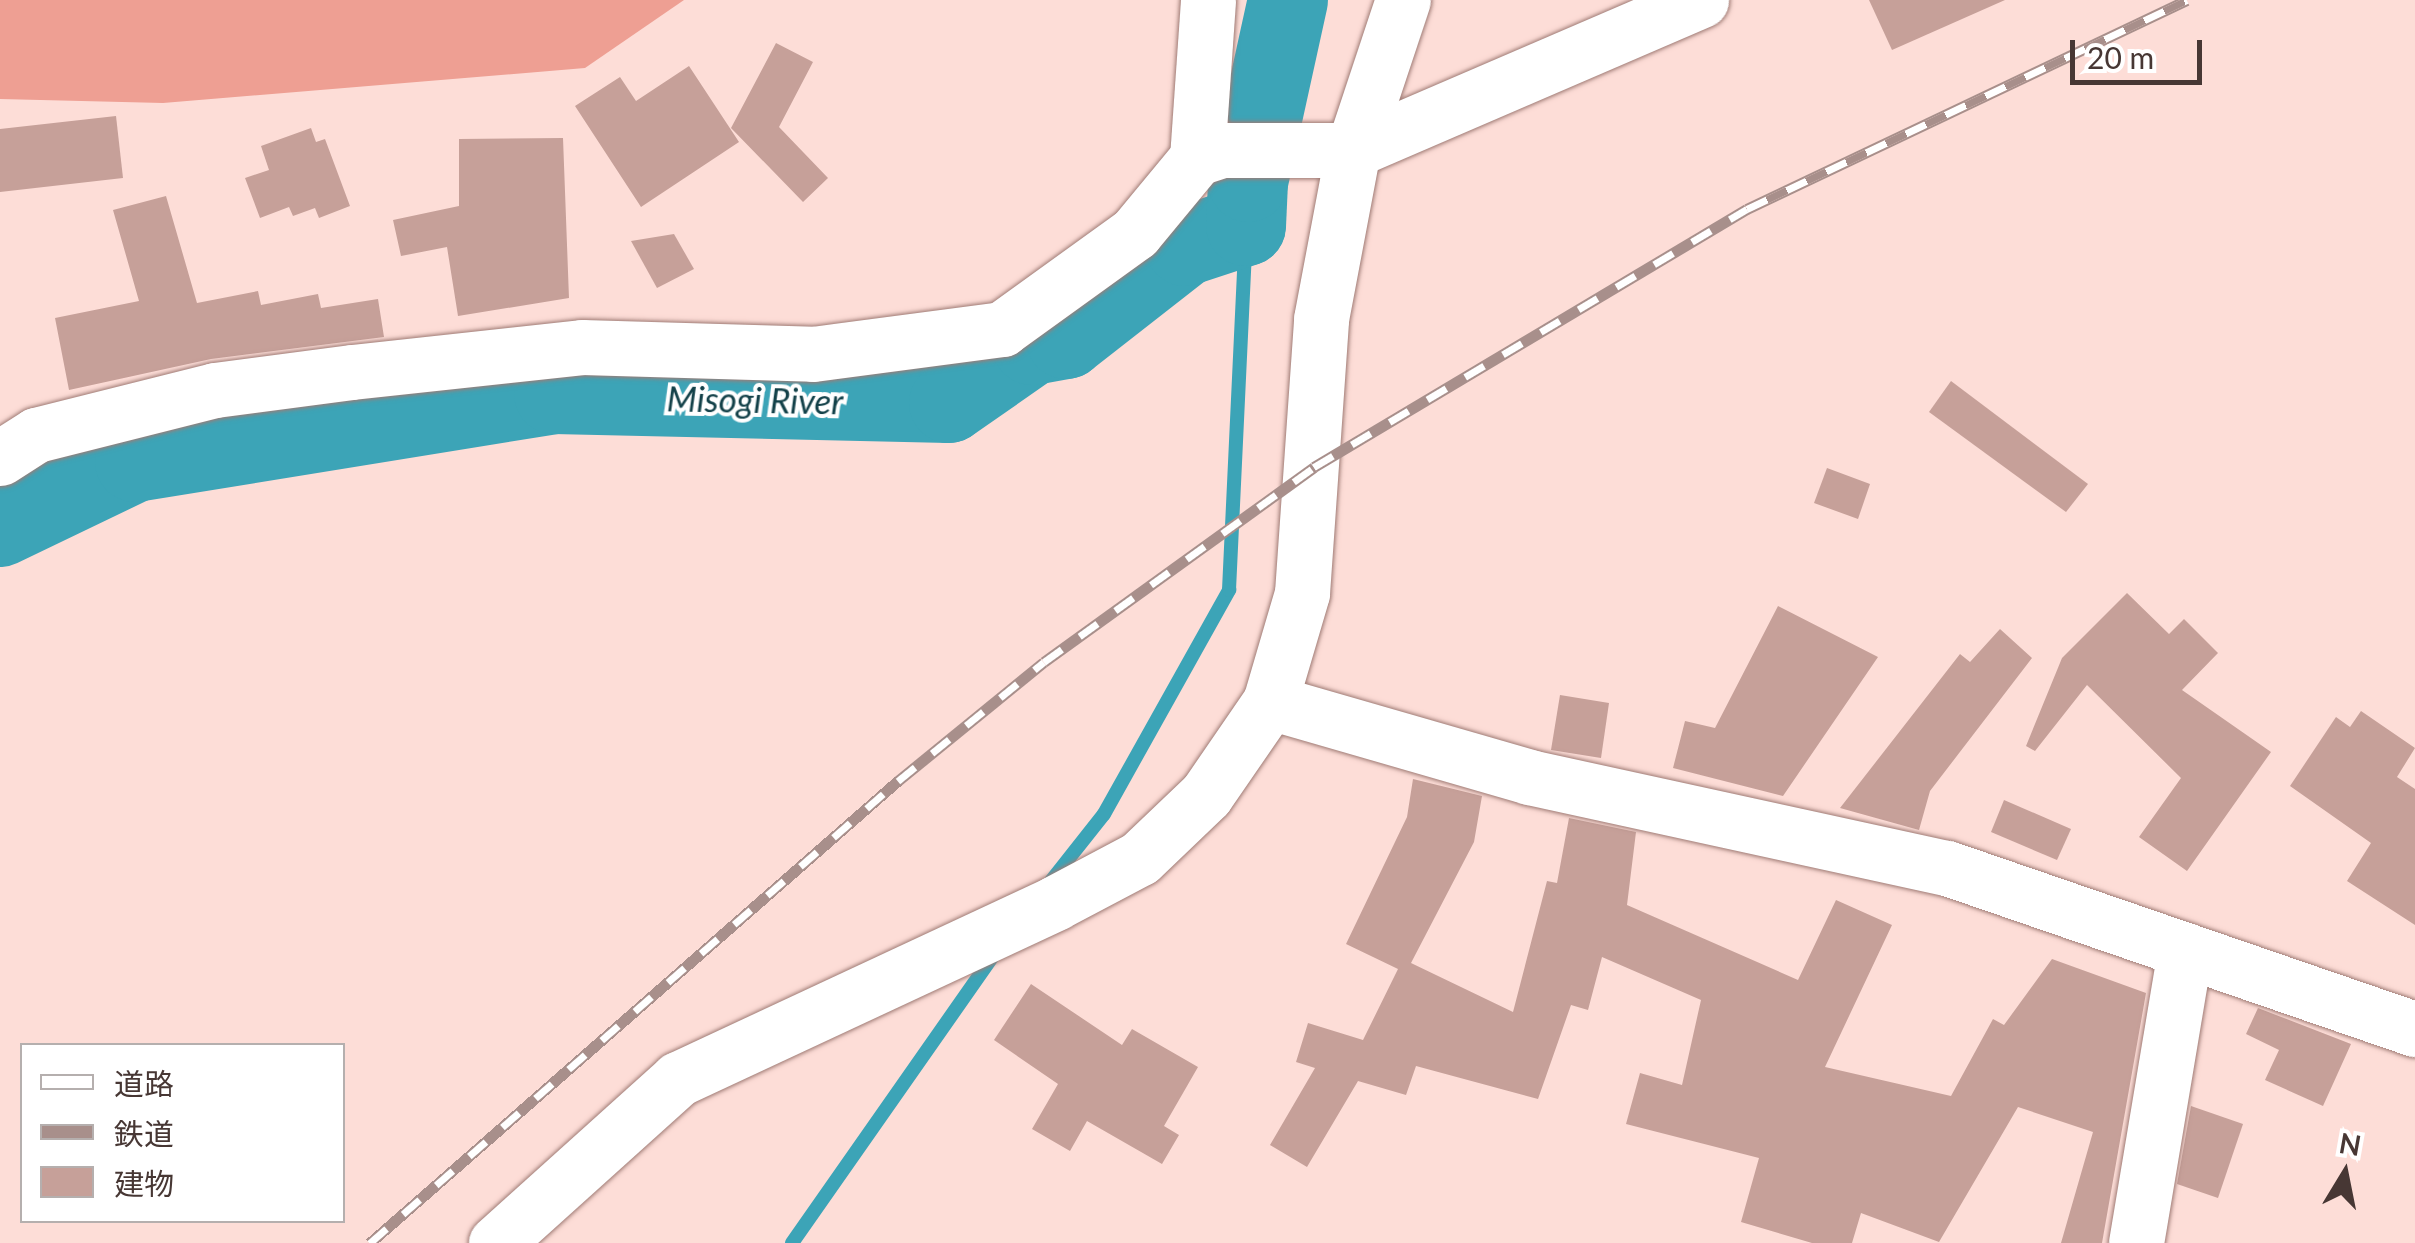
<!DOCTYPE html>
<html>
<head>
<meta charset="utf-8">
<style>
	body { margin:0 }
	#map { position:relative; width:2415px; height:1243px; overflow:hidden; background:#fdddd7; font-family:Lato,"Noto Sans JP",sans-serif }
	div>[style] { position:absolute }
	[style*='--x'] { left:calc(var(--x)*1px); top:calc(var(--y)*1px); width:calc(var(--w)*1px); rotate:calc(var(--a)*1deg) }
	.forest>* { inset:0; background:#ee9f93 }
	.stream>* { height:14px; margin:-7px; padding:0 7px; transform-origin:7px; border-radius:7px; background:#3ca4b7 }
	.river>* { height:80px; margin:-40px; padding:0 40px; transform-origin:40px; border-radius:40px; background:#3ca4b7 }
	.building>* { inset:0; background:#c6a099 }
	.roads { filter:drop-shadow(0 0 2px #9f7b75) drop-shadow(0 0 2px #9f7b75) }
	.minor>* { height:55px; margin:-27.5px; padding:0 27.5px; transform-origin:27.5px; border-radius:27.5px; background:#fff }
	.rail>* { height:11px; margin-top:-5.5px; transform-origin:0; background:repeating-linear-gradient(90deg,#fff 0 22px,#a88f8b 0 44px); box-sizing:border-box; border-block:2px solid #a88f8b }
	span { translate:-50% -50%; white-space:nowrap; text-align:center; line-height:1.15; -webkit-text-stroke:8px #fff; paint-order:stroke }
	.water-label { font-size:35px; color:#134149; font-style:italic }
	.legend { position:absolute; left:20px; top:1043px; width:325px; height:180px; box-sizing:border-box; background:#fff; border:2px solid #b5afae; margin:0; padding:12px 18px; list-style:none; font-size:30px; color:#473734 }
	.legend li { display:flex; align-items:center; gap:20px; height:50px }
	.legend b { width:50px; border:2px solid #b5afae }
	.north { position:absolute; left:2295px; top:1123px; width:100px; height:100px; -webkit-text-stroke:8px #fff; paint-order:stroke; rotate:10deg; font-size:28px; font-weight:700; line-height:40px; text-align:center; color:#473734 }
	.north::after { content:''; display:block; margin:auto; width:35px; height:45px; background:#473734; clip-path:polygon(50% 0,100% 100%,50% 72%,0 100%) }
	.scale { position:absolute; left:2070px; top:40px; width:132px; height:45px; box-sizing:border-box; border:5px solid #473734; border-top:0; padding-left:12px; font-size:30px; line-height:35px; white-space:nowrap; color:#473734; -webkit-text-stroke:8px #fff; paint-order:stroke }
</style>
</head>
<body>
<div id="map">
	<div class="forest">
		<i style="clip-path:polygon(0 0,684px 0,585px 68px,163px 103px,0 99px)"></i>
	</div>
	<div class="stream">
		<i style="--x:1051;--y:881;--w:85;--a:-51.7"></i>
		<i style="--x:1104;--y:814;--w:257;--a:-60.8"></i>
		<i style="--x:1229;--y:590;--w:364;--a:-87.3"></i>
		<i style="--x:792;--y:1243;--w:354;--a:-55"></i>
	</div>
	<div class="river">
		<i style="--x:0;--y:527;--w:150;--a:-25.7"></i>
		<i style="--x:135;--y:462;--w:424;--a:-9.2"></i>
		<i style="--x:554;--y:394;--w:395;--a:1.3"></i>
		<i style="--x:949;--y:403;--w:101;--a:-34.9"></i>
		<i style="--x:1032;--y:345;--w:35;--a:-10"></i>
		<i style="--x:1066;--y:339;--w:151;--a:-38"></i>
		<i style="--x:1185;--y:246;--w:64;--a:-18.2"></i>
		<i style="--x:1246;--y:226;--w:44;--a:-87.4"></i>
		<i style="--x:1248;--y:182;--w:186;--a:-77.6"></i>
	</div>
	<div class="building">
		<i style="clip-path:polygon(1869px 0,2005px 0,1892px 50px)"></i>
		<i style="clip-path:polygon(776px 43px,813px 62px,779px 127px,828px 178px,803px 202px,731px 128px)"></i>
		<i style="clip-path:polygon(689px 66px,739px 142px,641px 207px,575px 106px,620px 77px,636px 101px)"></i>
		<i style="clip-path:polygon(116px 116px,123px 178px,0 192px,0 129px)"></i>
		<i style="clip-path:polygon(311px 128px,316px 142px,325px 139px,350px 206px,319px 218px,315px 208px,293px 216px,289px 207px,260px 218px,245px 178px,269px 170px,261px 146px)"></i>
		<i style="clip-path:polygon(563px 138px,569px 298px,458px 316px,447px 247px,401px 256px,393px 220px,459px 206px,459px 139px)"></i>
		<i style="clip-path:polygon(166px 196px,197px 303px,258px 291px,261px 305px,318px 294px,321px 308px,378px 299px,384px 337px,211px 359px,69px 390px,55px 318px,139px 301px,113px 210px)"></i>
		<i style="clip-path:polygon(674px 234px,694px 269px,657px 288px,631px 241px)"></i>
		<i style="clip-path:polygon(1951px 381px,2088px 484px,2066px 512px,1929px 412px)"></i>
		<i style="clip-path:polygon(1827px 468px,1870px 484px,1858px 519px,1814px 503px)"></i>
		<i style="clip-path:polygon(2127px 593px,2169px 634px,2184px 619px,2218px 653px,2182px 690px,2271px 752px,2187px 871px,2139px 837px,2181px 778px,2087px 685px,2035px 751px,2026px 746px,2062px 658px)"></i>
		<i style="clip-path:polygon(1778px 606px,1878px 657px,1783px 796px,1673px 768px,1685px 721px,1715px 728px)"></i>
		<i style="clip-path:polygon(2000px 629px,2032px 658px,1930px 791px,1919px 830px,1840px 808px,1960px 654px,1970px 662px)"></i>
		<i style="clip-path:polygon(1560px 695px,1609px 703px,1601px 758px,1551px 750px)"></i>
		<i style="clip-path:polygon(2361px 711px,2415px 748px,2397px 777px,2415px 789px,2415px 925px,2347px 881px,2371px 843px,2290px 786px,2336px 717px,2350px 727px)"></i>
		<i style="clip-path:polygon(1413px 779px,1482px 796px,1474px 842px,1411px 963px,1513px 1012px,1547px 881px,1557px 883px,1569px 818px,1636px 832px,1627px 905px,1798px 980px,1836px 900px,1892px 925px,1825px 1067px,1951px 1096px,1993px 1019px,2004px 1025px,2052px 959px,2146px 993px,2102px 1243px,2061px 1243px,2093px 1132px,2018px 1107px,1939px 1242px,1861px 1213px,1852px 1243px,1812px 1243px,1741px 1222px,1759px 1158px,1626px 1124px,1640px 1073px,1682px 1085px,1701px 1000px,1602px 957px,1588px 1010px,1571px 1005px,1538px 1099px,1416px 1066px,1406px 1095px,1358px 1081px,1307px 1167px,1270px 1145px,1315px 1068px,1296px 1062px,1308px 1023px,1363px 1040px,1398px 969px,1346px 944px,1407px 817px)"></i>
		<i style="clip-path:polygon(2004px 800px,2071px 829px,2057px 860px,1991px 832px)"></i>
		<i style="clip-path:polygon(1031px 984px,1122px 1045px,1132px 1029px,1198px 1067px,1164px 1126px,1179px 1135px,1162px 1164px,1087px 1121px,1070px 1151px,1032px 1129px,1058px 1084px,994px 1040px)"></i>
		<i style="clip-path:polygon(2258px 1008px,2351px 1044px,2323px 1106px,2265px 1080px,2279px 1050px,2246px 1034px)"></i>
		<i style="clip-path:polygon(2191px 1106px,2243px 1124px,2218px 1198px,2177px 1184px)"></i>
	</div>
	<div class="roads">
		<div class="minor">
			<i style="--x:1197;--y:158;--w:158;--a:-86"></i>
			<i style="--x:0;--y:458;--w:43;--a:-32.6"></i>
			<i style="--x:36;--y:435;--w:185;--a:-14.1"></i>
			<i style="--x:215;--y:390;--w:138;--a:-7.5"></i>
			<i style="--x:352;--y:372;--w:231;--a:-6.2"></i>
			<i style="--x:582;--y:347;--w:231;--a:1.7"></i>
			<i style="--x:813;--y:354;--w:191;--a:-7.5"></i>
			<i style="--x:1002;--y:329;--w:164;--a:-35.8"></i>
			<i style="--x:1135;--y:233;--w:97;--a:-50.4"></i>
			<i style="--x:1197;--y:158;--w:25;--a:-18"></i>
			<i style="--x:1221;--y:150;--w:132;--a:0"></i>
			<i style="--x:1353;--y:150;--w:379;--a:-23.3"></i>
			<i style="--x:1270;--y:702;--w:270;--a:16.1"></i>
			<i style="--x:1529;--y:777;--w:428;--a:12.3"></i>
			<i style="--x:1947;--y:868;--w:495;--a:19"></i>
			<i style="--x:496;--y:1243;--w:245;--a:-42"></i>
			<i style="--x:678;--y:1079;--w:416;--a:-25"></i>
			<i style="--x:1055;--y:903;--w:96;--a:-27.9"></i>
			<i style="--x:1140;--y:858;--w:91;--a:-43.7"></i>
			<i style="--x:1206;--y:795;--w:113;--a:-55.5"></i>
			<i style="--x:1270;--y:702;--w:114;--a:-73.6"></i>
			<i style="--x:1302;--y:593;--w:275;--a:-86"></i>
			<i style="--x:1321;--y:319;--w:172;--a:-79.3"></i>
			<i style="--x:1353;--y:150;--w:158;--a:-71.6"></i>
			<i style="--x:2136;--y:1243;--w:297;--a:-80.5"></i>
		</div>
	</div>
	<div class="rail">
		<i style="--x:370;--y:1243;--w:702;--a:-41.19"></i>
		<i style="--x:898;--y:781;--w:188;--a:-39.2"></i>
		<i style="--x:1044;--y:662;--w:333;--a:-35.8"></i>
		<i style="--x:1314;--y:467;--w:504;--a:-30.79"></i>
		<i style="--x:1747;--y:209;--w:487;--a:-25.4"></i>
	</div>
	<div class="water-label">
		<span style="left:755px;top:399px;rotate:1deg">Misogi River</span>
	</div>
	<ul class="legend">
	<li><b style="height:12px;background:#fff"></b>道路</li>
	<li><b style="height:12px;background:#a88f8b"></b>鉄道</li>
	<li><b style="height:28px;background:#c6a099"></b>建物</li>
	</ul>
	<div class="north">N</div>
	<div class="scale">20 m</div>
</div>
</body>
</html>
